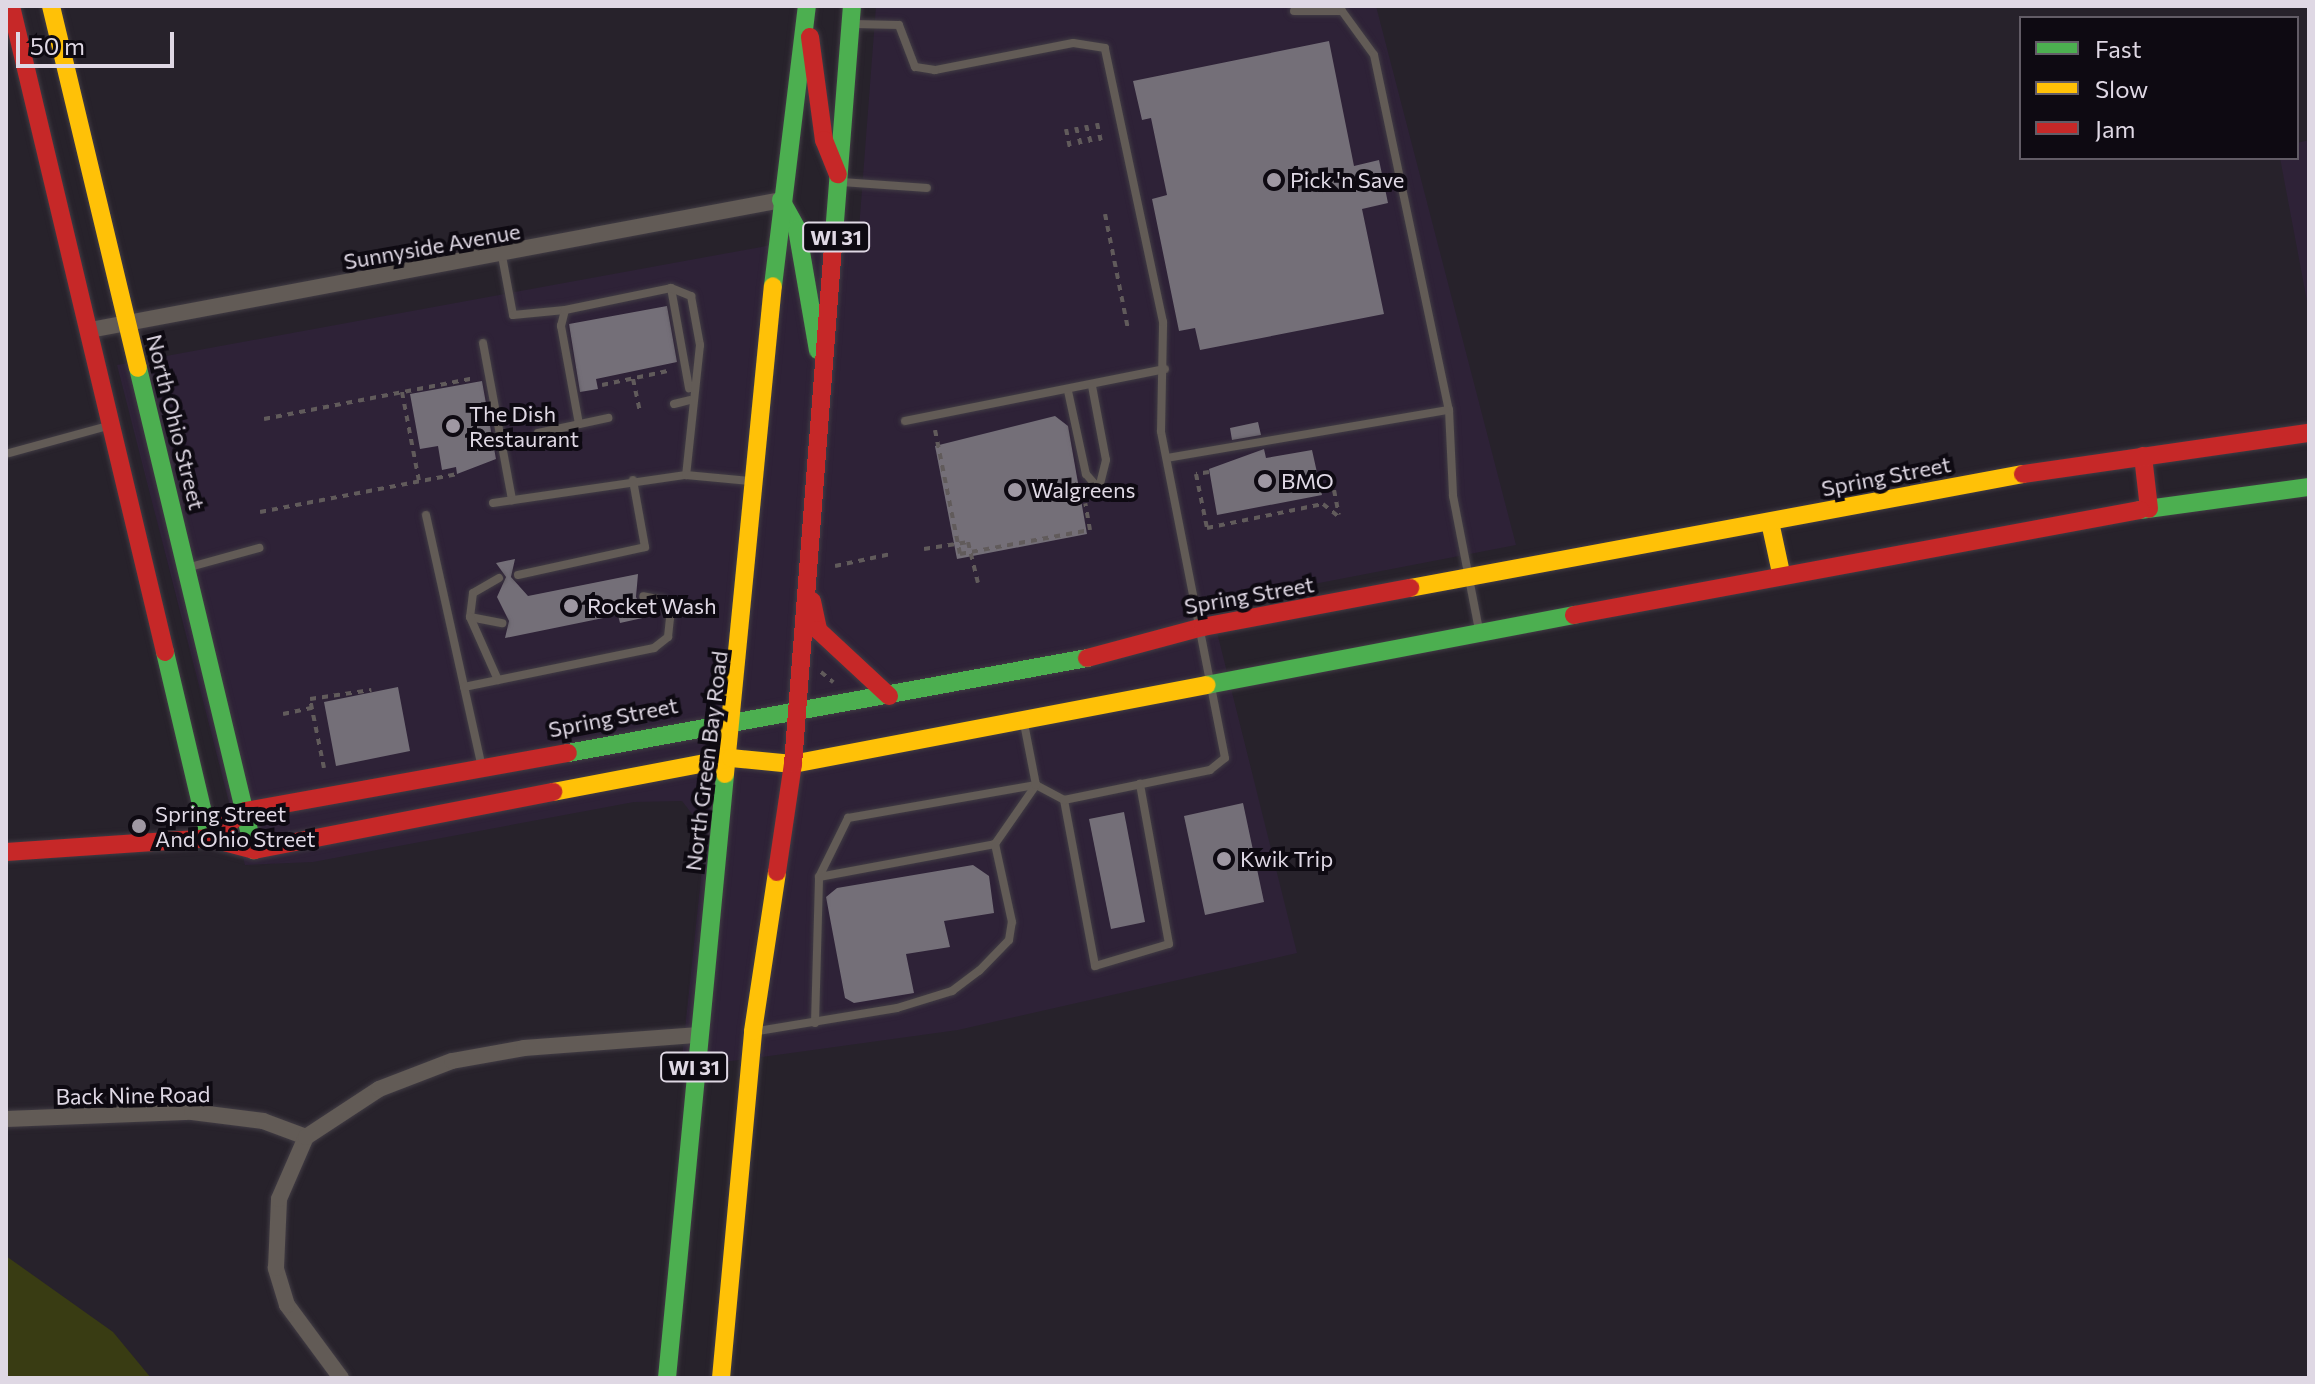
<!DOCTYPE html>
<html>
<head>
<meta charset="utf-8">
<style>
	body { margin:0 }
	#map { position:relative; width:2315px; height:1384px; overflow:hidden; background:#27222b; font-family:Commissioner,sans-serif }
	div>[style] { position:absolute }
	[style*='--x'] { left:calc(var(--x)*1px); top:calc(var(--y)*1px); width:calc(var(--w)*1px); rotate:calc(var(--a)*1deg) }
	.built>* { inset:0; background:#2e2237 }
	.green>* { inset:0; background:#393c13 }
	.building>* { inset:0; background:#746f78 }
	.path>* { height:4px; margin-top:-2px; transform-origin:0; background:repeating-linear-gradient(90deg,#615b5b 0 6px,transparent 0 12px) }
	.roads { filter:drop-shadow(0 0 2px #413c44) drop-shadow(0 0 2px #413c44) }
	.lane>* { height:8px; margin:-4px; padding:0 4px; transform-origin:4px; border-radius:4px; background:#625b56 }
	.street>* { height:16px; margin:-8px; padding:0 8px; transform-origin:8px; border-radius:8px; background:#625b56 }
	.fast>* { height:18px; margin:-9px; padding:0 9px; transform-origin:9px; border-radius:9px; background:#4caf50 }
	.slow>* { height:18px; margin:-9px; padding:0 9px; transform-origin:9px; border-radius:9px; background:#ffc107 }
	.jam>* { height:18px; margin:-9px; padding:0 9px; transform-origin:9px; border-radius:9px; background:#c62828 }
	.dots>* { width:22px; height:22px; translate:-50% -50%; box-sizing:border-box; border:4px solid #0e0a12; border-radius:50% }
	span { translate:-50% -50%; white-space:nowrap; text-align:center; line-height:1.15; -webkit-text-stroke:8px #0e0a12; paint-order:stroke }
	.shield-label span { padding:2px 6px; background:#0e0a12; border:2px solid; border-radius:6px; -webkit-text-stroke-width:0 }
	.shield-label { font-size:20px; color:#dfd8e4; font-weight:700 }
	.poi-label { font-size:22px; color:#dfd8e4 }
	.left { translate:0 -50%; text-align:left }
	.street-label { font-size:22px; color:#dfd8e4 }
	.frame { position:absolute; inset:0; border:8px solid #dfd8e4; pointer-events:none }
	.legend { position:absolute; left:2019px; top:16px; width:280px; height:144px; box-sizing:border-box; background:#0e0a12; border:2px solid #625c66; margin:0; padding:10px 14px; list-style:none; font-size:24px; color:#dfd8e4 }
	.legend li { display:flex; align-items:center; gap:16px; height:40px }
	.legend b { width:40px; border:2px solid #625c66 }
	.scale { position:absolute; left:16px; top:32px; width:158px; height:36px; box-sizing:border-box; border:4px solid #dfd8e4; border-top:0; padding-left:10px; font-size:24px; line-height:28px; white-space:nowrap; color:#dfd8e4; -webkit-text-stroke:6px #0e0a12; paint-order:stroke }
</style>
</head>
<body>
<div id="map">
	<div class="built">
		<i style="clip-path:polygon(876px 6px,1376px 6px,1516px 545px,1210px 604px,1297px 953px,958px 1030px,681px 1068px,703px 858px,696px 819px,682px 801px,634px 802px,313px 862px,245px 865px,117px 365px,859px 229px)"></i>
		<i style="clip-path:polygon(2309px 140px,2309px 312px,2280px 158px,2297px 158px,2297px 143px)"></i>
	</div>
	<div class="green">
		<i style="clip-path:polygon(6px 1256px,113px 1332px,151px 1378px,6px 1378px)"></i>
	</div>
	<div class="building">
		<i style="clip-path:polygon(1329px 41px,1354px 166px,1379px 160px,1388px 203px,1362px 209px,1384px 314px,1200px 350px,1195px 328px,1179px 331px,1152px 199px,1167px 195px,1151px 118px,1142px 120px,1133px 81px)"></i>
		<i style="clip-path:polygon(667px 306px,677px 362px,596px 379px,598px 389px,580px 392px,569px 324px)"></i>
		<i style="clip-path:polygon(482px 381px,496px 459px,457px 474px,456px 467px,442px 470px,438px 446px,420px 449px,410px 394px)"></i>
		<i style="clip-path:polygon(1055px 416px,1068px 426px,1087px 534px,957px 559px,935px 446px)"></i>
		<i style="clip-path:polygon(1258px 422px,1261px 435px,1232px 440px,1230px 428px)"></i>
		<i style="clip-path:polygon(1264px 449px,1266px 458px,1312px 450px,1322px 495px,1217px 515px,1209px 469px)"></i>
		<i style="clip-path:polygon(515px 559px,511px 577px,528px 596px,638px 574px,636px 597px,647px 617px,620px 623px,618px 615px,505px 638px,509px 621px,497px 597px,506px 577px,496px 563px)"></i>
		<i style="clip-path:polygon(398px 687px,410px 751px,336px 766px,324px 702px)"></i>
		<i style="clip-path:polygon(1243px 803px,1264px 902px,1205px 915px,1184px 816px)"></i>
		<i style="clip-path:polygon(1124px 812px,1145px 922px,1111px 929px,1089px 819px)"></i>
		<i style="clip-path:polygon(973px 865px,989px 876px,994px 913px,944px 921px,950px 947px,906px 954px,914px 993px,854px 1003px,845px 998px,826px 897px,837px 888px)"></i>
	</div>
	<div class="path">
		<i style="--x:1097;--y:123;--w:19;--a:78"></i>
		<i style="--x:1086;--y:125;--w:20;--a:75"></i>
		<i style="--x:1076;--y:127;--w:20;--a:75"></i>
		<i style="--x:1066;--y:129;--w:19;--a:78"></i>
		<i style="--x:1105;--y:214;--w:117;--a:78.7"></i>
		<i style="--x:633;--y:379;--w:33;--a:78"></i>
		<i style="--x:602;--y:385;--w:67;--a:-12"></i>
		<i style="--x:402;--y:392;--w:91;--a:79.2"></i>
		<i style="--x:264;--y:419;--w:215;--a:-11"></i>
		<i style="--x:935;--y:430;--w:126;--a:78.6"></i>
		<i style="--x:960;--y:554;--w:132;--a:-10.5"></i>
		<i style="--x:1090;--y:530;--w:27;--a:-100"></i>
		<i style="--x:1209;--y:472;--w:13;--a:171"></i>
		<i style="--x:1196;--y:474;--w:55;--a:78.5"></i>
		<i style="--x:1207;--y:528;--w:118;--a:-11.7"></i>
		<i style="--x:1323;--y:504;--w:21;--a:39"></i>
		<i style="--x:1334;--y:490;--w:25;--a:79"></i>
		<i style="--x:260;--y:512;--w:201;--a:-10.9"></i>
		<i style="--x:924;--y:549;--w:45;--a:-9"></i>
		<i style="--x:968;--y:542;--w:42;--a:76.3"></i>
		<i style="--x:835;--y:566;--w:57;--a:-12.1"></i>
		<i style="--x:821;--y:672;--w:16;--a:40"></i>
		<i style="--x:283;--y:714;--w:30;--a:-12"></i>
		<i style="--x:324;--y:768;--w:70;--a:-101.5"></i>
		<i style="--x:310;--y:699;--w:62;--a:-8.4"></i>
	</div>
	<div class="roads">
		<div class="lane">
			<i style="--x:1294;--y:11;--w:48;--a:0"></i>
			<i style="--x:1342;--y:11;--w:54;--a:54"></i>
			<i style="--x:1374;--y:55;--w:363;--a:78.1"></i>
			<i style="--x:1449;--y:410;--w:86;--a:87.3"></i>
			<i style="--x:1453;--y:496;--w:136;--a:79"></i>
			<i style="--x:842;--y:182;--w:85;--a:4"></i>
			<i style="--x:502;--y:256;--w:60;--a:79.4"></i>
			<i style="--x:513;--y:315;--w:52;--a:-5.5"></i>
			<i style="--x:671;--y:288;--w:102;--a:79.8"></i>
			<i style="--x:483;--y:343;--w:160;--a:79.5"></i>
			<i style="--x:1092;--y:386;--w:75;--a:79.3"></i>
			<i style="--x:1106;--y:460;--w:30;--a:104"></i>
			<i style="--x:1068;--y:391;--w:85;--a:77.8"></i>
			<i style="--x:1086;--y:474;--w:20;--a:49"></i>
			<i style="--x:674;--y:404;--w:16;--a:-14"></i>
			<i style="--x:905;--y:421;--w:265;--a:-11.3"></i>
			<i style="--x:579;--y:424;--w:100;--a:-100.4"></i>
			<i style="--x:561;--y:326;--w:16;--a:-76"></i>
			<i style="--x:565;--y:310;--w:108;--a:-11.7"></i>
			<i style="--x:671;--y:288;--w:22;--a:22"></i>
			<i style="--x:691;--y:296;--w:50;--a:79.6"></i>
			<i style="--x:700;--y:345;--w:131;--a:96.1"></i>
			<i style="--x:538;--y:433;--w:72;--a:-12.1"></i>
			<i style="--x:9;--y:453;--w:103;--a:-15.3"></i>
			<i style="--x:1167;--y:458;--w:286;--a:-9.7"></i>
			<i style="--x:493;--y:503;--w:195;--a:-8.3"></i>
			<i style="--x:686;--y:475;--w:64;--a:5.4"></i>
			<i style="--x:426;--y:515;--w:255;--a:77.5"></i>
			<i style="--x:190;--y:567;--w:72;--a:-15.4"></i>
			<i style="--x:518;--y:575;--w:130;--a:-12.4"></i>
			<i style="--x:645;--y:547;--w:68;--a:-100.2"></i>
			<i style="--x:499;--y:578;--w:30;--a:150"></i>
			<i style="--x:473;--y:593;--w:24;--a:97"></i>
			<i style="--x:470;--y:617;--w:33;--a:11"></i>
			<i style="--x:470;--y:617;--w:69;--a:66"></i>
			<i style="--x:464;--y:687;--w:194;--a:-11.6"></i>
			<i style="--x:654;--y:648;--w:18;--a:-38"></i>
			<i style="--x:668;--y:637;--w:19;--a:-84"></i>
			<i style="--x:670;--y:618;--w:19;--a:-111"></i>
			<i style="--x:663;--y:600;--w:20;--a:-169"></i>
			<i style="--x:1064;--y:800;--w:169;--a:79.4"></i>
			<i style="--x:1095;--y:966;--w:77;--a:-16.6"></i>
			<i style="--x:1169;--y:944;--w:163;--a:-100.3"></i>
			<i style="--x:819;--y:877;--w:66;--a:-63.8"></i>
			<i style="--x:848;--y:818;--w:191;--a:-10"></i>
			<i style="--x:1036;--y:785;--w:32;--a:28"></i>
			<i style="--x:1064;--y:800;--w:149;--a:-11.6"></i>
			<i style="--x:1210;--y:770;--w:19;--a:-39"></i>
			<i style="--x:1225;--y:758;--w:333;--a:-101.1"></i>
			<i style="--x:1161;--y:431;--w:109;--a:-88.9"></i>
			<i style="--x:1163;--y:322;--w:280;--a:-102"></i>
			<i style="--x:1105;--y:48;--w:32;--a:-171"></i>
			<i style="--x:1073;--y:43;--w:141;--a:168.9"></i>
			<i style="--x:935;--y:70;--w:20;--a:-171"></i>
			<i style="--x:915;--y:67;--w:45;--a:-110.9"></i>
			<i style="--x:899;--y:25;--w:45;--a:-178.7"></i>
			<i style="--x:815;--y:1023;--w:146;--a:-88.4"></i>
			<i style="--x:819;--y:877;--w:179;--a:-10.6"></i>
			<i style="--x:995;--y:844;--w:72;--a:-55.2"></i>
			<i style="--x:1036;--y:785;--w:63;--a:-101"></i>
			<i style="--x:758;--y:1031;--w:141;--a:-9.4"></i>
			<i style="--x:897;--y:1008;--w:58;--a:-17.2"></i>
			<i style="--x:952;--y:991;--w:34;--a:-37"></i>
			<i style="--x:979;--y:971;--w:43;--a:-45.9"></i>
			<i style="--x:1009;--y:940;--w:18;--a:-81"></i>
			<i style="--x:1012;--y:922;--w:80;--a:-102.3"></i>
		</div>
		<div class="street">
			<i style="--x:90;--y:330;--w:703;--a:-10.65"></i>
			<i style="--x:6;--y:1119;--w:186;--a:-2.2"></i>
			<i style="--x:192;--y:1112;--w:72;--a:7.2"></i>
			<i style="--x:263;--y:1121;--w:46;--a:20.4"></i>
			<i style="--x:341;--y:1378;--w:91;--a:-126.5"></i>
			<i style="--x:287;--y:1305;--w:39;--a:-107"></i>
			<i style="--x:276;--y:1268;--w:69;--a:-87.5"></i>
			<i style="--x:279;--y:1199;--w:68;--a:-66.5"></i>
			<i style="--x:306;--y:1137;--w:87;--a:-33.3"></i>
			<i style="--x:379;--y:1089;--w:78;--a:-21"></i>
			<i style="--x:452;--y:1061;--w:73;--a:-10.2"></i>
			<i style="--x:524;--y:1048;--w:172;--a:-4.3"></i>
		</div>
		<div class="fast">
			<i style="--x:781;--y:200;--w:33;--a:61"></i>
			<i style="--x:797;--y:229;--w:123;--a:80.2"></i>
			<i style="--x:834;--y:234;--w:229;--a:-85.5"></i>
			<i style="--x:773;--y:286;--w:282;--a:-83.1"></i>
			<i style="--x:138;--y:368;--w:496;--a:76.5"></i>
			<i style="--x:2140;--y:510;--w:171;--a:-7.8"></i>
			<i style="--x:165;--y:652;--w:191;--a:76.7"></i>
			<i style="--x:1207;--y:685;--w:374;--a:-10.8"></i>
			<i style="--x:568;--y:753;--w:528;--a:-10.37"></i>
			<i style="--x:667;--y:1378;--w:607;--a:-84.51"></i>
		</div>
		<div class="slow">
			<i style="--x:51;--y:6;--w:372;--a:76.5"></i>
			<i style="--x:1770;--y:522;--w:52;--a:77.8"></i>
			<i style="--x:1410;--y:588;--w:624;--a:-10.53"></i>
			<i style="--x:725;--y:774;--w:490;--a:-84.4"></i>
			<i style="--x:553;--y:792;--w:181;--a:-10.8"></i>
			<i style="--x:731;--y:758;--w:62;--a:5.5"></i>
			<i style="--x:793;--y:764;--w:421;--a:-10.8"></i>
			<i style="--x:721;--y:1378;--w:348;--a:-84.7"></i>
			<i style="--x:753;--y:1031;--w:161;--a:-81.4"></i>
		</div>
		<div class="jam">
			<i style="--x:11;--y:6;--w:664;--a:76.59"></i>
			<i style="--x:810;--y:37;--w:104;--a:82.3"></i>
			<i style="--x:824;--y:140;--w:37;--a:68"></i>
			<i style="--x:2143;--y:456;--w:53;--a:83.5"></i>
			<i style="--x:2023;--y:474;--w:289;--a:-8.2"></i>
			<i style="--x:812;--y:601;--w:30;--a:78"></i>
			<i style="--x:818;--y:630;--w:97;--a:42.9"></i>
			<i style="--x:1574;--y:615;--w:576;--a:-10.51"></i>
			<i style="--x:1087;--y:658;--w:120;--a:-15"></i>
			<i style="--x:1203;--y:627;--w:211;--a:-10.7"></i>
			<i style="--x:209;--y:838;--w:45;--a:-36.9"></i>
			<i style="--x:245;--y:811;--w:328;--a:-10.2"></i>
			<i style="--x:6;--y:852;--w:203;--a:-3.9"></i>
			<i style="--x:209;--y:838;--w:47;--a:14.9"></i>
			<i style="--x:254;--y:850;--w:305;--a:-11"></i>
			<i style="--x:777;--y:872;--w:109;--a:-81.6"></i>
			<i style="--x:793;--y:764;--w:532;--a:-85.58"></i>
		</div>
	</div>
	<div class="dots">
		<i style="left:1274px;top:180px;background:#9f98a3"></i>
		<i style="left:453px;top:426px;background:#9f98a3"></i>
		<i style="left:1265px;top:481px;background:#9f98a3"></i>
		<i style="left:1015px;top:490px;background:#9f98a3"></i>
		<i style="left:571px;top:606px;background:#9f98a3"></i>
		<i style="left:139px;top:826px;background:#9f98a3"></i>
		<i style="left:1224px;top:859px;background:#9f98a3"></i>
	</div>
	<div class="shield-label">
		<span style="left:836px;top:237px">WI 31</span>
		<span style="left:694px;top:1067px">WI 31</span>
	</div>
	<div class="poi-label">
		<span class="left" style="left:1290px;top:180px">Pick 'n Save</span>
		<span class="left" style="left:469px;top:426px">The Dish<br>Restaurant</span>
		<span class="left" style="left:1281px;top:481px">BMO</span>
		<span class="left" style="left:1031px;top:490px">Walgreens</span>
		<span class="left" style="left:587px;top:606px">Rocket Wash</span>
		<span class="left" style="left:155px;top:826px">Spring Street<br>And Ohio Street</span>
		<span class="left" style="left:1240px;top:859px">Kwik Trip</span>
	</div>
	<div class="street-label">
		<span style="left:432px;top:246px;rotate:-10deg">Sunnyside Avenue</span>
		<span style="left:176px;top:422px;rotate:76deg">North Ohio Street</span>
		<span style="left:1886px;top:476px;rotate:-11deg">Spring Street</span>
		<span style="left:1249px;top:595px;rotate:-10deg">Spring Street</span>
		<span style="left:613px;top:717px;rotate:-11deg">Spring Street</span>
		<span style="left:706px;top:761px;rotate:-83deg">North Green Bay Road</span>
		<span style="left:133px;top:1095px;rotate:-1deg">Back Nine Road</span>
	</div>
	<div class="frame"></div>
	<ul class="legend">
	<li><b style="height:10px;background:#4caf50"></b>Fast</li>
	<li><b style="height:10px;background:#ffc107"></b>Slow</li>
	<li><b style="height:10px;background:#c62828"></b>Jam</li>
	</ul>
	<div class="scale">50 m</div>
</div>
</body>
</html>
